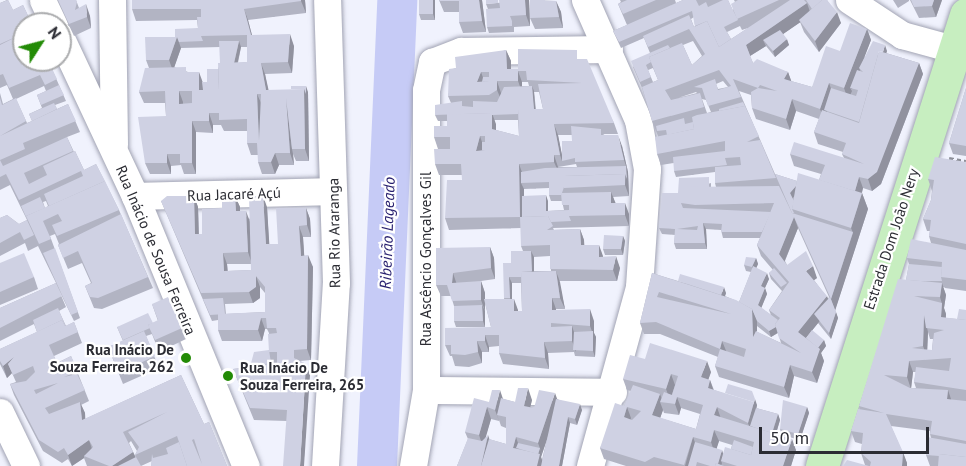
<!DOCTYPE html>
<html>
<head>
<meta charset="utf-8">
<style>
	body { margin:0 }
	#map { position:relative; width:966px; height:466px; overflow:hidden; background:#f0f2fd; font-family:"PT Sans",sans-serif }
	div>[style] { position:absolute }
	[style*='--x'] { left:calc(var(--x)*1px); top:calc(var(--y)*1px); width:calc(var(--w)*1px); rotate:calc(var(--a)*1deg) }
	.river>* { height:40px; margin:-20px; padding:0 20px; transform-origin:20px; border-radius:20px; background:#c6cbf6 }
	.path>* { height:4px; margin-top:-2px; transform-origin:0; background:repeating-linear-gradient(90deg,#8d8f98 0 4.5px,transparent 0 7.5px) }
	.roads { filter:drop-shadow(0 0 2px #a1a3b3) drop-shadow(0 0 2px #a1a3b3) }
	.minor>* { height:27px; margin:-13.5px; padding:0 13.5px; transform-origin:13.5px; border-radius:13.5px; background:#fff }
	.major>* { height:33px; margin:-16.5px; padding:0 16.5px; transform-origin:16.5px; border-radius:16.5px; background:#c7eec0 }
	.wall>* { inset:0; background:#b2b4c3 }
	.shaded-wall>* { inset:0; background:#91929f }
	.building>* { inset:0; background:#cfd1e3 }
	.dots>* { width:16px; height:16px; translate:-50% -50%; box-sizing:border-box; border:3px solid #fff; border-radius:50% }
	span { translate:-50% -50%; white-space:nowrap; text-align:center; line-height:1.15; -webkit-text-stroke:4.5px #fff; paint-order:stroke }
	.street-label { font-size:15px; color:#2b2c33 }
	.poi-label { font-size:15px; color:#2b2c33; font-weight:700 }
	.right { translate:-100% -50%; text-align:right }
	.left { translate:0 -50%; text-align:left }
	.water-label { font-size:16px; color:#271f6e; font-style:italic }
	.north { position:absolute; left:12px; top:12px; width:60px; height:60px; box-sizing:border-box; background:#fff; border:2px solid #aaabad; border-radius:50%; rotate:54deg; font-size:16px; font-weight:700; line-height:24px; text-align:center; color:#2b2c33 }
	.north::after { content:''; display:block; margin:auto; width:21px; height:27px; background:#238b06; clip-path:polygon(50% 0,100% 100%,50% 72%,0 100%) }
	.scale { position:absolute; left:759px; top:427px; width:170px; height:27px; box-sizing:border-box; border:3px solid #2b2c33; border-top:0; padding-left:8px; font-size:18px; line-height:21px; white-space:nowrap; color:#2b2c33; -webkit-text-stroke:4px #fff; paint-order:stroke }
</style>
</head>
<body>
<div id="map">
	<div class="river">
		<i style="--x:377;--y:466;--w:466;--a:-87.5"></i>
	</div>
	<div class="path">
		<i style="--x:949;--y:159;--w:17;--a:10"></i>
	</div>
	<div class="roads">
		<div class="minor">
			<i style="--x:43;--y:0;--w:26;--a:65"></i>
			<i style="--x:112;--y:0;--w:144;--a:89.2"></i>
			<i style="--x:585;--y:0;--w:131;--a:66.2"></i>
			<i style="--x:638;--y:120;--w:50;--a:79.6"></i>
			<i style="--x:647;--y:169;--w:118;--a:93.9"></i>
			<i style="--x:639;--y:287;--w:186;--a:105.3"></i>
			<i style="--x:849;--y:0;--w:64;--a:33.4"></i>
			<i style="--x:902;--y:35;--w:53;--a:15.4"></i>
			<i style="--x:60;--y:36;--w:177;--a:64.9"></i>
			<i style="--x:135;--y:196;--w:292;--a:67.7"></i>
			<i style="--x:135;--y:196;--w:198;--a:-1.4"></i>
			<i style="--x:426;--y:390;--w:187;--a:0.6"></i>
			<i style="--x:0;--y:412;--w:60;--a:64.3"></i>
			<i style="--x:325;--y:466;--w:183;--a:-86.6"></i>
			<i style="--x:336;--y:283;--w:283;--a:-91.8"></i>
			<i style="--x:413;--y:466;--w:77;--a:-80.3"></i>
			<i style="--x:426;--y:390;--w:300;--a:-90"></i>
			<i style="--x:426;--y:90;--w:29;--a:-78"></i>
			<i style="--x:432;--y:62;--w:31;--a:-21"></i>
			<i style="--x:461;--y:51;--w:148;--a:-0.8"></i>
		</div>
		<div class="major">
			<i style="--x:822;--y:466;--w:474;--a:-72.3"></i>
		</div>
	</div>
	<div class="wall">
		<i style="clip-path:polygon(evenodd,7px 0,8px 0,13px 10px,23px 5px,32px 24px,24px 24px,24px 60px,48px 60px,66px 101px,55px 105px,57px 109px,68px 104px,80px 132px,67px 137px,74px 152px,75px 151px,84px 170px,96px 164px,119px 210px,153px 288px,102px 309px,94px 308px,85px 286px,91px 283px,82px 263px,68px 269px,58px 245px,59px 244px,55px 234px,50px 236px,80px 318px,74px 321px,57px 286px,66px 307px,59px 311px,66px 326px,74px 322px,82px 343px,54px 356px,57px 363px,71px 356px,89px 401px,81px 405px,85px 413px,85px 419px,181px 375px,204px 424px,209px 422px,227px 466px,187px 466px,182px 451px,187px 466px,151px 466px,152px 461px,141px 466px,87px 466px,84px 458px,72px 466px,68px 459px,62px 463px,43px 451px,14px 395px,10px 384px,16px 382px,12px 373px,7px 378px,0 364px,0 349px,37px 332px,34px 324px,0 341px,0 308px,56px 283px,38px 246px,28px 251px,25px 243px,0 256px,0 218px,7px 215px,19px 224px,27px 220px,10px 185px,0 190px,0 93px,3px 104px,13px 99px,7px 85px,0 88px,0 3px,7px 0,44px 86px,46px 91px,37px 95px,42px 108px,29px 114px,32px 121px,27px 123px,16px 99px,44px 86px,7px 0,46px 201px,48px 206px,45px 208px,43px 202px,46px 201px,7px 0,131px 441px,137px 451px,135px 455px,136px 458px,129px 443px,131px 441px)"></i>
		<i style="clip-path:polygon(57px 0,76px 0,79px 8px,90px 16px,91px 28px,74px 36px)"></i>
		<i style="clip-path:polygon(evenodd,305px 0,306px 13px,248px 20px,252px 35px,294px 46px,292px 73px,265px 74px,268px 90px,308px 92px,309px 161px,296px 161px,293px 154px,294px 165px,279px 165px,275px 174px,262px 174px,258px 162px,258px 155px,251px 155px,247px 143px,247px 131px,224px 131px,221px 125px,213px 125px,213px 133px,196px 132px,196px 174px,184px 174px,181px 165px,171px 166px,171px 174px,150px 174px,145px 163px,166px 116px,165px 103px,144px 103px,139px 92px,149px 68px,146px 60px,175px 37px,198px 28px,197px 20px,136px 21px,132px 9px,305px 0,220px 47px,220px 63px,218px 69px,207px 82px,202px 83px,188px 72px,174px 67px,181px 48px,220px 47px,305px 0,241px 47px,247px 47px,247px 62px,238px 63px,241px 47px)"></i>
		<i style="clip-path:polygon(419px 0,435px 0,435px 20px,421px 20px,419px 14px)"></i>
		<i style="clip-path:polygon(439px 0,482px 0,486px 32px,463px 33px,459px 22px,459px 12px,444px 12px)"></i>
		<i style="clip-path:polygon(529px 0,530px 26px,514px 27px,514px 32px,489px 33px,487px 27px,488px 9px,486px 4px)"></i>
		<i style="clip-path:polygon(530px 0,556px 1px,561px 12px,563px 28px,535px 29px,530px 18px)"></i>
		<i style="clip-path:polygon(evenodd,620px 0,675px 0,676px 3px,683px 0,728px 0,733px 11px,735px 2px,734px 0,827px 0,841px 23px,819px 52px,804px 32px,800px 22px,783px 34px,789px 45px,775px 57px,766px 46px,750px 56px,753px 63px,788px 72px,791px 81px,812px 87px,840px 51px,867px 29px,871px 40px,864px 57px,887px 51px,886px 53px,919px 63px,923px 74px,881px 184px,872px 191px,863px 188px,862px 193px,868px 209px,835px 310px,838px 318px,831px 339px,818px 323px,806px 338px,824px 340px,826px 346px,821px 353px,824px 361px,817px 383px,794px 376px,789px 398px,719px 377px,715px 366px,718px 357px,660px 334px,644px 334px,640px 323px,652px 273px,678px 281px,726px 293px,725px 296px,739px 302px,751px 272px,746px 271px,744px 265px,756px 258px,758px 264px,756px 268px,769px 279px,765px 288px,767px 294px,761px 308px,771px 315px,769px 310px,782px 291px,771px 279px,769px 273px,773px 270px,761px 256px,757px 245px,760px 238px,723px 238px,721px 230px,706px 229px,707px 249px,676px 249px,674px 243px,675px 235px,662px 234px,659px 228px,678px 193px,711px 183px,711px 187px,716px 187px,715px 183px,715px 172px,676px 177px,674px 171px,674px 163px,661px 165px,657px 154px,658px 136px,652px 121px,642px 88px,633px 67px,650px 53px,644px 38px,621px 48px,613px 31px,627px 25px,618px 4px,621px 2px,620px 0,694px 17px,695px 26px,694px 27px,691px 19px,694px 17px,620px 0,740px 26px,742px 30px,748px 28px,731px 39px,727px 32px,740px 26px,620px 0,693px 41px,702px 56px,692px 65px,683px 45px,693px 41px,620px 0,653px 68px,658px 80px,653px 82px,648px 70px,653px 68px,620px 0,723px 81px,728px 87px,718px 89px,716px 84px,723px 81px,620px 0,739px 91px,751px 95px,752px 108px,756px 119px,790px 130px,796px 111px,819px 119px,814px 132px,818px 144px,843px 152px,842px 154px,844px 158px,790px 154px,794px 166px,821px 174px,819px 180px,797px 181px,775px 174px,739px 91px,620px 0,696px 92px,697px 93px,678px 98px,696px 92px,620px 0,702px 99px,706px 100px,711px 112px,707px 113px,702px 99px,620px 0,798px 228px,829px 297px,828px 299px,814px 280px,817px 278px,787px 265px,785px 261px,798px 228px,620px 0,757px 326px,771px 337px,778px 333px,781px 343px,757px 332px,757px 326px)"></i>
		<i style="clip-path:polygon(893px 0,909px 0,909px 1px,898px 8px)"></i>
		<i style="clip-path:polygon(910px 0,942px 0,936px 17px,919px 18px)"></i>
		<i style="clip-path:polygon(evenodd,506px 50px,511px 61px,511px 69px,518px 69px,580px 59px,614px 123px,618px 134px,603px 134px,622px 146px,628px 172px,629px 196px,613px 197px,615px 203px,629px 214px,629px 226px,553px 228px,554px 230px,580px 229px,584px 240px,584px 245px,620px 268px,617px 281px,559px 281px,565px 309px,556px 309px,556px 310px,594px 321px,594px 333px,596px 337px,595px 357px,575px 356px,574px 352px,548px 353px,549px 369px,503px 364px,499px 353px,499px 346px,489px 347px,489px 352px,482px 352px,482px 363px,469px 367px,455px 366px,452px 356px,450px 356px,445px 345px,491px 327px,485px 303px,485px 327px,456px 327px,454px 321px,454px 306px,451px 296px,441px 296px,436px 285px,490px 247px,494px 258px,495px 279px,481px 281px,485px 293px,485px 299px,504px 299px,511px 263px,523px 251px,521px 246px,521px 228px,449px 230px,445px 218px,462px 180px,462px 175px,439px 175px,435px 164px,438px 149px,434px 137px,447px 126px,447px 121px,438px 121px,435px 115px,451px 103px,448px 96px,456px 68px,506px 50px,522px 82px,528px 82px,529px 86px,522px 86px,522px 82px,506px 50px,534px 92px,539px 92px,543px 109px,536px 109px,534px 92px,506px 50px,494px 120px,518px 120px,519px 136px,496px 130px,494px 120px,506px 50px,558px 135px,572px 135px,572px 141px,562px 156px,558px 135px,506px 50px,576px 164px,577px 167px,558px 167px,576px 164px,506px 50px,549px 188px,549px 195px,551px 201px,562px 201px,564px 210px,548px 211px,548px 201px,524px 196px,524px 189px,549px 188px,506px 50px,550px 256px,551px 271px,534px 271px,534px 257px,550px 256px,506px 50px,512px 283px,521px 283px,522px 311px,518px 311px,512px 299px,512px 283px)"></i>
		<i style="clip-path:polygon(966px 88px,966px 156px,953px 154px,949px 143px)"></i>
		<i style="clip-path:polygon(evenodd,966px 162px,966px 291px,945px 288px,944px 287px,943px 287px,946px 295px,944px 308px,946px 314px,946px 318px,957px 319px,966px 310px,966px 401px,951px 399px,966px 401px,966px 466px,930px 466px,926px 455px,931px 438px,930px 434px,930px 431px,891px 426px,907px 463px,907px 466px,843px 466px,865px 465px,861px 453px,862px 444px,855px 442px,851px 431px,860px 409px,859px 406px,906px 280px,909px 264px,907px 258px,931px 243px,929px 236px,930px 231px,927px 231px,923px 219px,931px 200px,932px 191px,928px 179px,966px 162px,928px 332px,930px 339px,933px 339px,932px 350px,927px 350px,928px 332px,966px 162px,913px 372px,916px 372px,914px 382px,916px 388px,911px 388px,913px 372px)"></i>
		<i style="clip-path:polygon(evenodd,194px 196px,198px 207px,199px 234px,202px 234px,222px 208px,235px 196px,240px 207px,240px 211px,249px 219px,267px 207px,269px 244px,278px 244px,306px 208px,310px 219px,311px 237px,303px 237px,304px 255px,313px 267px,311px 360px,300px 361px,306px 364px,310px 375px,287px 421px,254px 420px,233px 369px,250px 367px,269px 350px,269px 333px,267px 329px,265px 329px,262px 341px,222px 341px,218px 330px,218px 320px,212px 321px,161px 201px,194px 196px,227px 264px,251px 264px,251px 270px,228px 271px,227px 264px,194px 196px,260px 287px,265px 293px,265px 312px,226px 314px,225px 304px,253px 303px,260px 298px,260px 287px)"></i>
		<i style="clip-path:polygon(623px 236px,625px 241px,623px 255px,605px 255px,603px 249px)"></i>
		<i style="clip-path:polygon(0 263px,34px 277px,38px 289px,0 305px)"></i>
		<i style="clip-path:polygon(152px 304px,182px 328px,186px 339px,159px 352px,152px 334px,146px 336px,159px 368px,123px 384px,108px 347px,123px 341px,117px 327px,153px 323px,158px 321px)"></i>
		<i style="clip-path:polygon(evenodd,645px 359px,711px 372px,708px 380px,710px 380px,714px 390px,757px 405px,756px 408px,778px 414px,780px 420px,776px 434px,796px 450px,791px 466px,626px 466px,604px 459px,600px 448px,624px 406px,631px 391px,627px 390px,623px 379px,645px 359px,681px 408px,700px 414px,696px 429px,660px 418px,663px 410px,664px 413px,679px 415px,681px 408px,645px 359px,719px 441px,732px 445px,731px 449px,723px 454px,716px 449px,719px 441px)"></i>
		<i style="clip-path:polygon(evenodd,503px 399px,515px 402px,532px 400px,530px 407px,534px 408px,557px 399px,582px 410px,577px 425px,570px 423px,562px 466px,457px 466px,468px 439px,465px 432px,489px 402px,503px 399px,491px 419px,499px 421px,499px 420px,501px 426px,506px 428px,506px 444px,485px 438px,491px 419px,503px 399px,547px 439px,542px 460px,541px 457px,547px 439px)"></i>
		<i style="clip-path:polygon(807px 407px,809px 413px,800px 440px,782px 435px,780px 429px)"></i>
	</div>
	<div class="shaded-wall">
		<i style="clip-path:polygon(301px 0,305px 0,306px 13px,301px 1px)"></i>
		<i style="clip-path:polygon(433px 0,435px 0,435px 20px,433px 14px)"></i>
		<i style="clip-path:polygon(479px 0,482px 0,486px 32px,482px 21px)"></i>
		<i style="clip-path:polygon(525px 0,529px 0,530px 26px,526px 15px)"></i>
		<i style="clip-path:polygon(934px 0,942px 0,936px 17px,932px 6px)"></i>
		<i style="clip-path:polygon(556px 1px,561px 12px,563px 28px,559px 17px)"></i>
		<i style="clip-path:polygon(807px 3px,811px 15px,767px 45px,763px 40px,766px 46px,750px 56px,746px 45px)"></i>
		<i style="clip-path:polygon(86px 4px,90px 16px,91px 28px,87px 17px)"></i>
		<i style="clip-path:polygon(244px 9px,248px 20px,255px 47px,251px 35px)"></i>
		<i style="clip-path:polygon(837px 12px,841px 23px,819px 52px,815px 41px)"></i>
		<i style="clip-path:polygon(867px 29px,871px 40px,860px 69px,859px 68px,860px 70px,852px 89px,850px 88px,852px 91px,848px 100px,844px 88px)"></i>
		<i style="clip-path:polygon(290px 34px,294px 46px,292px 73px,288px 62px)"></i>
		<i style="clip-path:polygon(177px 37px,181px 48px,173px 71px,169px 60px)"></i>
		<i style="clip-path:polygon(787px 39px,789px 45px,775px 57px,773px 51px)"></i>
		<i style="clip-path:polygon(239px 41px,241px 47px,235px 74px,233px 68px)"></i>
		<i style="clip-path:polygon(885px 45px,887px 51px,860px 132px)"></i>
		<i style="clip-path:polygon(506px 50px,511px 61px,511px 80px,507px 69px)"></i>
		<i style="clip-path:polygon(261px 63px,265px 74px,271px 101px,266px 90px)"></i>
		<i style="clip-path:polygon(919px 63px,923px 74px,881px 184px,872px 191px,868px 179px)"></i>
		<i style="clip-path:polygon(518px 71px,522px 82px,522px 92px,518px 81px)"></i>
		<i style="clip-path:polygon(199px 72px,203px 83px,203px 102px,199px 90px)"></i>
		<i style="clip-path:polygon(481px 72px,485px 83px,477px 82px)"></i>
		<i style="clip-path:polygon(788px 72px,792px 83px,784px 79px)"></i>
		<i style="clip-path:polygon(497px 81px,501px 93px,502px 102px,497px 90px)"></i>
		<i style="clip-path:polygon(829px 83px,833px 94px,824px 120px,820px 109px)"></i>
		<i style="clip-path:polygon(306px 86px,308px 92px,309px 161px,305px 149px,304px 89px)"></i>
		<i style="clip-path:polygon(532px 86px,534px 91px,536px 120px,534px 114px)"></i>
		<i style="clip-path:polygon(179px 91px,183px 102px,183px 115px,179px 104px)"></i>
		<i style="clip-path:polygon(257px 94px,262px 105px,259px 141px)"></i>
		<i style="clip-path:polygon(286px 98px,292px 149px,293px 154px,294px 165px,290px 153px)"></i>
		<i style="clip-path:polygon(792px 99px,796px 111px,790px 130px,786px 119px)"></i>
		<i style="clip-path:polygon(209px 113px,213px 125px,213px 133px,209px 121px)"></i>
		<i style="clip-path:polygon(492px 113px,496px 124px,496px 140px,492px 129px)"></i>
		<i style="clip-path:polygon(192px 121px,196px 132px,196px 174px,192px 163px)"></i>
		<i style="clip-path:polygon(554px 124px,558px 135px,563px 160px,562px 161px,560px 155px)"></i>
		<i style="clip-path:polygon(618px 135px,622px 146px,628px 172px,624px 160px)"></i>
		<i style="clip-path:polygon(480px 136px,484px 148px,477px 156px,476px 151px)"></i>
		<i style="clip-path:polygon(275px 153px,279px 165px,275px 174px,271px 162px)"></i>
		<i style="clip-path:polygon(167px 154px,171px 166px,171px 174px,167px 163px)"></i>
		<i style="clip-path:polygon(554px 155px,558px 167px,559px 173px,554px 162px)"></i>
		<i style="clip-path:polygon(519px 164px,523px 175px,521px 183px,524px 189px,524px 222px,520px 217px)"></i>
		<i style="clip-path:polygon(626px 166px,628px 172px,629px 196px,625px 185px)"></i>
		<i style="clip-path:polygon(859px 177px,863px 188px,858px 206px,854px 194px)"></i>
		<i style="clip-path:polygon(799px 182px,801px 188px,792px 199px,790px 193px)"></i>
		<i style="clip-path:polygon(611px 192px,616px 204px,611px 203px)"></i>
		<i style="clip-path:polygon(862px 193px,868px 209px,835px 311px,831px 299px,853px 233px,851px 228px)"></i>
		<i style="clip-path:polygon(546px 195px,548px 201px,548px 216px,546px 211px)"></i>
		<i style="clip-path:polygon(194px 196px,198px 207px,199px 246px,195px 234px)"></i>
		<i style="clip-path:polygon(235px 196px,240px 207px,240px 222px,236px 211px)"></i>
		<i style="clip-path:polygon(263px 196px,267px 207px,270px 255px,266px 244px)"></i>
		<i style="clip-path:polygon(625px 203px,629px 214px,629px 226px,625px 215px)"></i>
		<i style="clip-path:polygon(306px 208px,310px 219px,311px 237px,307px 225px)"></i>
		<i style="clip-path:polygon(246px 211px,250px 222px,252px 264px,248px 252px)"></i>
		<i style="clip-path:polygon(794px 217px,798px 228px,783px 265px,779px 254px)"></i>
		<i style="clip-path:polygon(703px 223px,706px 229px,707px 249px,705px 243px)"></i>
		<i style="clip-path:polygon(299px 226px,303px 237px,305px 267px,301px 256px)"></i>
		<i style="clip-path:polygon(580px 229px,584px 240px,585px 257px,581px 245px)"></i>
		<i style="clip-path:polygon(623px 236px,625px 241px,623px 255px,621px 249px)"></i>
		<i style="clip-path:polygon(599px 245px,603px 256px,603px 268px,599px 257px)"></i>
		<i style="clip-path:polygon(490px 247px,494px 258px,495px 279px,491px 268px)"></i>
		<i style="clip-path:polygon(531px 251px,534px 257px,534px 283px,532px 277px)"></i>
		<i style="clip-path:polygon(223px 253px,227px 264px,228px 282px,224px 271px)"></i>
		<i style="clip-path:polygon(308px 255px,313px 267px,311px 360px,307px 349px)"></i>
		<i style="clip-path:polygon(616px 256px,620px 268px,617px 281px,613px 270px)"></i>
		<i style="clip-path:polygon(756px 258px,758px 264px,754px 273px,752px 267px)"></i>
		<i style="clip-path:polygon(813px 266px,817px 278px,810px 283px,806px 271px)"></i>
		<i style="clip-path:polygon(556px 271px,560px 282px,565px 309px,560px 298px)"></i>
		<i style="clip-path:polygon(453px 273px,457px 285px,452px 283px)"></i>
		<i style="clip-path:polygon(767px 273px,769px 279px,763px 292px,761px 286px)"></i>
		<i style="clip-path:polygon(256px 276px,260px 287px,260px 298px,253px 303px,249px 292px)"></i>
		<i style="clip-path:polygon(509px 277px,512px 283px,512px 304px,510px 298px)"></i>
		<i style="clip-path:polygon(481px 281px,485px 293px,485px 311px,481px 300px)"></i>
		<i style="clip-path:polygon(942px 283px,946px 295px,944px 308px,946px 314px,945px 329px,941px 317px,942px 304px,940px 297px)"></i>
		<i style="clip-path:polygon(724px 287px,726px 293px,722px 305px,720px 299px)"></i>
		<i style="clip-path:polygon(765px 288px,767px 294px,760px 311px,758px 305px)"></i>
		<i style="clip-path:polygon(827px 296px,831px 307px,802px 343px,798px 332px)"></i>
		<i style="clip-path:polygon(552px 298px,556px 309px,557px 322px,552px 310px)"></i>
		<i style="clip-path:polygon(514px 299px,518px 310px,518px 322px,514px 311px)"></i>
		<i style="clip-path:polygon(482px 305px,485px 311px,485px 327px,483px 321px)"></i>
		<i style="clip-path:polygon(590px 309px,594px 321px,594px 333px,596px 337px,595px 357px,593px 351px,593px 334px,590px 326px)"></i>
		<i style="clip-path:polygon(752px 309px,757px 320px,757px 348px,753px 337px)"></i>
		<i style="clip-path:polygon(836px 312px,838px 318px,831px 339px,829px 333px)"></i>
		<i style="clip-path:polygon(924px 315px,928px 332px,927px 357px,923px 346px)"></i>
		<i style="clip-path:polygon(261px 318px,265px 329px,262px 341px,258px 330px)"></i>
		<i style="clip-path:polygon(782px 323px,784px 329px,771px 337px,769px 331px)"></i>
		<i style="clip-path:polygon(572px 326px,576px 338px,576px 352px,572px 341px)"></i>
		<i style="clip-path:polygon(485px 335px,489px 347px,489px 352px,485px 341px)"></i>
		<i style="clip-path:polygon(824px 340px,826px 346px,821px 353px,824px 361px,817px 383px,812px 372px,816px 350px)"></i>
		<i style="clip-path:polygon(477px 341px,482px 352px,482px 363px,478px 352px)"></i>
		<i style="clip-path:polygon(722px 341px,727px 353px,725px 360px,720px 349px)"></i>
		<i style="clip-path:polygon(544px 342px,548px 353px,549px 369px,545px 358px)"></i>
		<i style="clip-path:polygon(14px 357px,8px 364px,12px 373px,7px 378px,3px 366px)"></i>
		<i style="clip-path:polygon(707px 361px,711px 372px,705px 389px,701px 377px)"></i>
		<i style="clip-path:polygon(909px 361px,913px 372px,911px 389px,907px 377px)"></i>
		<i style="clip-path:polygon(306px 364px,310px 375px,304px 466px,300px 466px)"></i>
		<i style="clip-path:polygon(790px 365px,794px 376px,789px 398px,784px 387px)"></i>
		<i style="clip-path:polygon(671px 374px,675px 385px,670px 400px,666px 389px)"></i>
		<i style="clip-path:polygon(710px 380px,714px 392px,708px 388px)"></i>
		<i style="clip-path:polygon(528px 388px,532px 400px,528px 417px,524px 406px)"></i>
		<i style="clip-path:polygon(500px 390px,504px 402px,497px 415px,499px 421px,495px 410px)"></i>
		<i style="clip-path:polygon(948px 390px,952px 402px,947px 399px)"></i>
		<i style="clip-path:polygon(555px 393px,559px 404px,542px 454px,538px 443px)"></i>
		<i style="clip-path:polygon(660px 394px,663px 402px,660px 402px,663px 410px,657px 427px,652px 415px)"></i>
		<i style="clip-path:polygon(677px 397px,681px 408px,679px 415px,675px 404px)"></i>
		<i style="clip-path:polygon(755px 399px,757px 405px,752px 435px,748px 423px)"></i>
		<i style="clip-path:polygon(80px 402px,85px 413px,86px 432px,82px 420px)"></i>
		<i style="clip-path:polygon(580px 404px,582px 410px,577px 425px,575px 419px)"></i>
		<i style="clip-path:polygon(487px 407px,491px 419px,483px 447px,479px 435px)"></i>
		<i style="clip-path:polygon(627px 407px,631px 418px,628px 428px,624px 417px)"></i>
		<i style="clip-path:polygon(717px 407px,721px 419px,714px 415px)"></i>
		<i style="clip-path:polygon(807px 407px,809px 413px,800px 440px,798px 434px)"></i>
		<i style="clip-path:polygon(778px 414px,780px 420px,774px 440px,772px 434px)"></i>
		<i style="clip-path:polygon(568px 417px,570px 423px,562px 466px,559px 466px)"></i>
		<i style="clip-path:polygon(714px 430px,719px 441px,715px 454px,711px 442px)"></i>
		<i style="clip-path:polygon(488px 435px,492px 447px,481px 466px)"></i>
		<i style="clip-path:polygon(516px 437px,520px 449px,513px 448px)"></i>
		<i style="clip-path:polygon(693px 437px,697px 448px,692px 466px,685px 466px)"></i>
		<i style="clip-path:polygon(792px 439px,796px 450px,791px 466px,783px 466px)"></i>
		<i style="clip-path:polygon(89px 440px,93px 452px,84px 456px,84px 458px,72px 466px,68px 455px)"></i>
		<i style="clip-path:polygon(540px 448px,542px 454px,541px 457px,544px 466px,537px 466px,537px 459px)"></i>
		<i style="clip-path:polygon(722px 450px,724px 456px,721px 461px,722px 463px,721px 466px,717px 466px)"></i>
		<i style="clip-path:polygon(133px 452px,138px 463px,133px 466px,112px 466px)"></i>
		<i style="clip-path:polygon(903px 452px,907px 463px,907px 466px,902px 466px)"></i>
	</div>
	<div class="building">
		<i style="clip-path:polygon(8px 0,13px 10px,23px 5px,32px 24px,24px 24px,24px 60px,48px 60px,57px 79px,45px 85px,40px 75px,9px 88px,3px 74px,0 75px,0 45px,20px 35px,0 44px,0 3px)"></i>
		<i style="clip-path:polygon(58px 0,76px 0,77px 2px,75px 10px,86px 4px,87px 17px,69px 24px)"></i>
		<i style="clip-path:polygon(evenodd,132px 0,301px 0,301px 1px,244px 9px,251px 35px,290px 34px,288px 62px,261px 63px,266px 90px,304px 89px,305px 149px,292px 149px,286px 98px,290px 153px,275px 153px,271px 162px,258px 162px,257px 143px,247px 143px,247px 119px,219px 120px,219px 113px,209px 113px,209px 121px,192px 121px,192px 163px,180px 163px,180px 154px,167px 154px,167px 163px,145px 163px,138px 117px,166px 116px,165px 91px,139px 92px,145px 68px,186px 67px,186px 72px,199px 72px,199px 90px,219px 90px,218px 63px,247px 62px,247px 35px,201px 36px,201px 9px,132px 9px,132px 0,179px 91px,192px 91px,192px 103px,179px 104px,179px 91px,132px 0,257px 94px,261px 94px,259px 141px,257px 94px)"></i>
		<i style="clip-path:polygon(419px 0,433px 0,433px 14px,419px 14px)"></i>
		<i style="clip-path:polygon(439px 0,479px 0,482px 21px,459px 22px,459px 1px,440px 1px)"></i>
		<i style="clip-path:polygon(486px 0,498px 0,498px 3px,486px 4px)"></i>
		<i style="clip-path:polygon(499px 0,510px 0,510px 16px,512px 21px,512px 26px,487px 27px,486px 9px,500px 8px)"></i>
		<i style="clip-path:polygon(510px 0,525px 0,526px 15px,510px 16px)"></i>
		<i style="clip-path:polygon(530px 0,545px 0,545px 1px,556px 1px,559px 17px,530px 18px)"></i>
		<i style="clip-path:polygon(627px 0,656px 0,623px 14px,618px 4px)"></i>
		<i style="clip-path:polygon(683px 0,696px 0,699px 6px,706px 2px,708px 7px,723px 0,728px 0,738px 20px,724px 27px,731px 39px,719px 47px,707px 21px,695px 26px,692px 11px,619px 42px,613px 31px)"></i>
		<i style="clip-path:polygon(738px 0,779px 0,737px 19px,731px 4px)"></i>
		<i style="clip-path:polygon(evenodd,790px 0,804px 0,807px 3px,746px 45px,753px 63px,757px 59px,788px 72px,784px 79px,812px 87px,826px 46px,840px 51px,850px 23px,867px 29px,844px 88px,829px 83px,820px 109px,792px 99px,786px 119px,752px 108px,751px 92px,758px 88px,733px 79px,741px 97px,708px 106px,702px 88px,694px 87px,715px 79px,718px 90px,731px 86px,719px 70px,665px 90px,671px 100px,700px 93px,704px 107px,652px 121px,642px 87px,658px 80px,649px 57px,682px 43px,692px 65px,705px 54px,689px 29px,648px 47px,643px 36px,689px 15px,694px 27px,707px 21px,719px 47px,790px 0,760px 85px,777px 91px,758px 88px,760px 85px)"></i>
		<i style="clip-path:polygon(806px 0,822px 0,812px 9px)"></i>
		<i style="clip-path:polygon(822px 0,827px 0,837px 12px,815px 41px,799px 20px)"></i>
		<i style="clip-path:polygon(911px 0,934px 0,932px 6px,914px 7px)"></i>
		<i style="clip-path:polygon(197px 17px,201px 17px,201px 36px,203px 41px,179px 42px,177px 37px,175px 37px,175px 29px,198px 28px)"></i>
		<i style="clip-path:polygon(780px 30px,787px 39px,773px 51px,763px 40px)"></i>
		<i style="clip-path:polygon(145px 37px,177px 37px,169px 60px,146px 60px)"></i>
		<i style="clip-path:polygon(219px 41px,239px 41px,234px 63px,220px 63px)"></i>
		<i style="clip-path:polygon(873px 41px,885px 45px,883px 52px,879px 51px,859px 122px,824px 110px,831px 88px,856px 96px,858px 90px,850px 88px,857px 70px,863px 72px,859px 68px)"></i>
		<i style="clip-path:polygon(668px 45px,670px 48px,649px 57px,651px 62px,646px 65px,651px 77px,640px 82px,631px 61px)"></i>
		<i style="clip-path:polygon(evenodd,518px 49px,577px 50px,577px 59px,587px 59px,614px 123px,554px 124px,560px 155px,554px 155px,554px 162px,519px 164px,520px 217px,445px 218px,447px 180px,462px 180px,461px 164px,435px 164px,434px 149px,450px 149px,450px 137px,434px 137px,434px 126px,447px 126px,447px 114px,492px 113px,492px 129px,519px 136px,518px 109px,543px 109px,538px 84px,582px 83px,527px 80px,526px 71px,518px 71px,518px 49px,480px 136px,485px 136px,485px 150px,476px 151px,480px 136px)"></i>
		<i style="clip-path:polygon(evenodd,506px 50px,507px 69px,518px 69px,518px 81px,497px 81px,497px 90px,489px 95px,448px 96px,449px 69px,456px 68px,455px 57px,506px 50px,481px 72px,489px 72px,489px 81px,477px 82px,481px 72px)"></i>
		<i style="clip-path:polygon(879px 51px,919px 63px,877px 172px,868px 179px,859px 177px,855px 191px,819px 180px,825px 165px,790px 154px,794px 142px,864px 164px,842px 154px,846px 143px,814px 132px,822px 110px,859px 123px)"></i>
		<i style="clip-path:polygon(207px 69px,218px 69px,219px 90px,203px 90px,202px 82px,207px 82px)"></i>
		<i style="clip-path:polygon(483px 77px,489px 77px,489px 81px,482px 82px)"></i>
		<i style="clip-path:polygon(59px 85px,64px 95px,41px 105px,37px 95px)"></i>
		<i style="clip-path:polygon(291px 86px,306px 86px,306px 94px,304px 89px,291px 89px)"></i>
		<i style="clip-path:polygon(532px 86px,534px 109px,518px 109px,518px 114px,492px 115px,492px 113px,435px 115px,435px 105px,462px 101px,462px 106px,473px 107px,473px 101px,497px 102px,504px 87px)"></i>
		<i style="clip-path:polygon(966px 88px,966px 146px,949px 143px)"></i>
		<i style="clip-path:polygon(0 98px,2px 105px,16px 98px,26px 121px,0 136px,68px 104px,76px 121px,23px 143px,25px 149px,0 160px)"></i>
		<i style="clip-path:polygon(743px 102px,745px 106px,719px 111px,719px 109px)"></i>
		<i style="clip-path:polygon(54px 103px,57px 109px,32px 121px,29px 114px)"></i>
		<i style="clip-path:polygon(745px 106px,759px 136px,747px 142px,760px 140px,776px 178px,715px 183px,715px 167px,741px 165px,740px 157px,725px 158px,725px 141px,657px 154px,655px 137px,694px 129px,692px 117px,697px 115px)"></i>
		<i style="clip-path:polygon(684px 118px,685px 124px,693px 122px,694px 129px,667px 135px,666px 130px,657px 131px,656px 126px)"></i>
		<i style="clip-path:polygon(571px 126px,601px 129px,601px 135px,582px 135px,582px 150px,575px 150px,575px 158px,562px 161px,562px 141px,572px 141px)"></i>
		<i style="clip-path:polygon(582px 135px,618px 135px,624px 160px,575px 162px,575px 150px,582px 150px)"></i>
		<i style="clip-path:polygon(67px 137px,73px 151px,24px 173px,29px 184px,47px 175px,43px 166px,75px 151px,84px 170px,96px 164px,105px 181px,49px 206px,44px 194px,83px 176px,81px 171px,19px 200px,6px 174px,0 177px,0 160px,3px 166px)"></i>
		<i style="clip-path:polygon(482px 142px,485px 142px,485px 150px,482px 150px)"></i>
		<i style="clip-path:polygon(725px 151px,725px 158px,727px 165px,674px 171px,673px 157px)"></i>
		<i style="clip-path:polygon(935px 157px,966px 162px,966px 244px,929px 236px,931px 220px,923px 219px,931px 200px,934px 180px,928px 179px)"></i>
		<i style="clip-path:polygon(626px 166px,627px 179px,625px 174px,564px 176px,564px 187px,562px 193px,561px 193px,561px 195px,549px 195px,549px 182px,521px 183px,521px 172px,545px 168px)"></i>
		<i style="clip-path:polygon(798px 173px,862px 193px,851px 228px,792px 209px)"></i>
		<i style="clip-path:polygon(625px 174px,625px 185px,564px 188px,564px 176px)"></i>
		<i style="clip-path:polygon(775px 174px,797px 181px,796px 186px,790px 193px,794px 201px,792px 209px,794px 213px,792px 213px)"></i>
		<i style="clip-path:polygon(evenodd,709px 177px,709px 187px,681px 187px,681px 203px,683px 208px,771px 212px,762px 232px,721px 232px,722px 224px,703px 223px,705px 243px,674px 243px,675px 229px,659px 228px,662px 193px,678px 193px,679px 178px,709px 177px,698px 226px,697px 230px,677px 229px,698px 226px)"></i>
		<i style="clip-path:polygon(105px 181px,119px 210px,57px 236px,52px 225px,62px 221px,58px 214px,43px 221px,51px 239px,39px 244px,26px 216px)"></i>
		<i style="clip-path:polygon(evenodd,779px 186px,792px 213px,853px 232px,831px 299px,794px 217px,779px 254px,787px 265px,806px 251px,813px 266px,806px 271px,827px 296px,798px 332px,820px 349px,812px 372px,790px 365px,784px 387px,715px 366px,720px 349px,744px 357px,746px 349px,722px 341px,720px 349px,656px 322px,640px 323px,652px 273px,736px 300px,752px 309px,753px 337px,756px 331px,801px 353px,779px 338px,775px 324px,780px 318px,769px 310px,789px 282px,757px 245px,774px 203px,695px 205px,681px 203px,681px 187px,779px 186px,659px 292px,731px 314px,657px 297px,659px 292px)"></i>
		<i style="clip-path:polygon(611px 192px,611px 203px,625px 203px,625px 215px,569px 216px,569px 205px,562px 205px,561px 193px)"></i>
		<i style="clip-path:polygon(546px 195px,546px 211px,569px 210px,569px 216px,571px 221px,551px 222px,548px 216px,522px 217px,522px 196px)"></i>
		<i style="clip-path:polygon(167px 196px,194px 196px,195px 234px,202px 234px,202px 209px,222px 208px,222px 196px,235px 196px,236px 211px,246px 211px,248px 252px,223px 253px,224px 271px,251px 270px,249px 196px,263px 196px,266px 244px,278px 244px,276px 208px,306px 208px,307px 225px,299px 226px,301px 256px,308px 255px,307px 349px,294px 350px,294px 358px,306px 364px,300px 466px,283px 466px,287px 410px,250px 408px,233px 369px,277px 363px,277px 352px,269px 352px,268px 334px,277px 333px,276px 328px,267px 328px,266px 318px,261px 318px,258px 330px,218px 330px,218px 314px,265px 312px,265px 287px,256px 276px,256px 287px,249px 292px,201px 293px,161px 201px)"></i>
		<i style="clip-path:polygon(40px 197px,45px 208px,26px 216px,28px 221px,21px 206px)"></i>
		<i style="clip-path:polygon(121px 214px,148px 277px,98px 298px,90px 297px,85px 286px,92px 283px,78px 251px,63px 258px,58px 245px)"></i>
		<i style="clip-path:polygon(7px 215px,19px 224px,27px 220px,34px 235px,24px 240px,20px 232px,0 243px,0 218px)"></i>
		<i style="clip-path:polygon(548px 216px,553px 226px,547px 230px,580px 229px,581px 245px,599px 245px,599px 257px,616px 256px,613px 270px,550px 269px,550px 245px,521px 246px,520px 217px)"></i>
		<i style="clip-path:polygon(604px 235px,623px 236px,621px 249px,603px 249px)"></i>
		<i style="clip-path:polygon(911px 239px,966px 250px,966px 280px,941px 277px,942px 262px,907px 258px)"></i>
		<i style="clip-path:polygon(490px 247px,491px 268px,453px 273px,452px 283px,481px 281px,481px 300px,452px 301px,447px 285px,436px 285px,436px 248px)"></i>
		<i style="clip-path:polygon(55px 248px,78px 312px,71px 315px,43px 253px)"></i>
		<i style="clip-path:polygon(511px 251px,531px 251px,532px 271px,521px 272px,521px 277px,509px 277px,510px 298px,504px 298px,503px 263px,511px 263px)"></i>
		<i style="clip-path:polygon(24px 253px,34px 277px,0 292px,0 263px)"></i>
		<i style="clip-path:polygon(746px 257px,756px 258px,752px 267px,744px 265px)"></i>
		<i style="clip-path:polygon(909px 264px,942px 267px,941px 277px,942px 281px,920px 281px,906px 280px)"></i>
		<i style="clip-path:polygon(753px 266px,767px 273px,761px 286px,765px 288px,758px 305px,778px 320px,775px 324px,776px 327px,769px 331px,757px 321px,752px 309px,739px 302px)"></i>
		<i style="clip-path:polygon(774px 268px,787px 283px,781px 287px,769px 273px)"></i>
		<i style="clip-path:polygon(556px 271px,560px 298px,552px 298px,552px 310px,590px 309px,590px 326px,551px 323px,551px 327px,572px 326px,572px 341px,544px 342px,545px 358px,499px 353px,499px 335px,485px 335px,485px 341px,477px 341px,478px 352px,465px 355px,451px 354px,451px 345px,445px 345px,445px 328px,491px 327px,484px 299px,514px 299px,514px 311px,522px 311px,521px 272px)"></i>
		<i style="clip-path:polygon(680px 274px,724px 287px,721px 295px,678px 281px)"></i>
		<i style="clip-path:polygon(evenodd,898px 279px,942px 283px,940px 297px,914px 296px,942px 303px,941px 317px,966px 320px,966px 390px,914px 382px,916px 367px,949px 371px,951px 358px,909px 361px,907px 377px,884px 375px,910px 388px,948px 390px,947px 399px,966px 401px,966px 441px,930px 434px,932px 421px,886px 414px,903px 452px,902px 466px,870px 466px,871px 462px,861px 453px,863px 433px,851px 431px,858px 409px,884px 413px,859px 406px,898px 279px,924px 315px,926px 328px,944px 330px,934px 333px,932px 350px,912px 348px,923px 346px,924px 315px)"></i>
		<i style="clip-path:polygon(56px 283px,62px 296px,0 328px,0 308px)"></i>
		<i style="clip-path:polygon(168px 297px,182px 328px,155px 340px,148px 325px,158px 320px,152px 304px)"></i>
		<i style="clip-path:polygon(830px 297px,836px 312px,829px 333px,814px 314px)"></i>
		<i style="clip-path:polygon(223px 298px,225px 314px,210px 315px,203px 299px)"></i>
		<i style="clip-path:polygon(482px 305px,483px 321px,454px 321px,454px 306px)"></i>
		<i style="clip-path:polygon(58px 308px,65px 325px,65px 326px,62px 320px,37px 332px,33px 320px)"></i>
		<i style="clip-path:polygon(959px 309px,966px 310px,966px 320px,957px 319px)"></i>
		<i style="clip-path:polygon(148px 313px,153px 323px,148px 325px,150px 328px,123px 340px,117px 327px)"></i>
		<i style="clip-path:polygon(evenodd,62px 320px,65px 326px,74px 322px,78px 332px,49px 345px,57px 363px,71px 356px,78px 371px,64px 377px,77px 374px,85px 390px,45px 408px,49px 414px,80px 402px,82px 420px,181px 375px,204px 424px,209px 422px,227px 466px,187px 466px,177px 436px,135px 455px,139px 447px,128px 432px,167px 412px,123px 432px,133px 452px,112px 466px,109px 466px,84px 456px,93px 447px,89px 440px,68px 455px,64px 448px,58px 452px,39px 440px,10px 384px,26px 381px,35px 372px,33px 366px,13px 375px,8px 364px,14px 357px,3px 366px,0 361px,0 349px,62px 320px,58px 383px,36px 394px,34px 390px,58px 383px,62px 320px,194px 439px,202px 464px,192px 440px,194px 439px)"></i>
		<i style="clip-path:polygon(812px 330px,824px 340px,818px 348px,806px 338px)"></i>
		<i style="clip-path:polygon(144px 331px,155px 356px,119px 373px,108px 347px)"></i>
		<i style="clip-path:polygon(593px 331px,593px 351px,573px 350px,574px 332px)"></i>
		<i style="clip-path:polygon(evenodd,650px 343px,707px 361px,701px 377px,710px 380px,708px 388px,754px 402px,748px 423px,717px 407px,714px 415px,792px 439px,783px 466px,737px 466px,721px 461px,725px 447px,751px 455px,754px 442px,714px 430px,711px 442px,693px 437px,684px 465px,654px 457px,645px 462px,600px 448px,615px 403px,624px 406px,633px 385px,660px 394px,652px 415px,696px 429px,703px 405px,677px 397px,675px 404px,660px 402px,664px 392px,672px 395px,678px 376px,671px 374px,666px 389px,623px 379px,630px 355px,645px 359px,650px 343px,627px 407px,641px 411px,632px 420px,624px 417px,627px 407px)"></i>
		<i style="clip-path:polygon(269px 350px,271px 363px,250px 367px,254px 352px)"></i>
		<i style="clip-path:polygon(728px 384px,752px 391px,755px 399px,754px 402px,725px 393px)"></i>
		<i style="clip-path:polygon(518px 388px,528px 388px,524px 406px,534px 408px,539px 390px,555px 393px,538px 443px,516px 437px,513px 448px,540px 454px,537px 466px,481px 466px,489px 439px,506px 444px,506px 417px,497px 415px,501px 398px,515px 402px)"></i>
		<i style="clip-path:polygon(492px 390px,500px 390px,495px 410px,487px 407px,479px 435px,465px 432px,474px 398px,489px 402px)"></i>
		<i style="clip-path:polygon(556px 399px,580px 404px,575px 419px,568px 417px,559px 466px,541px 466px)"></i>
		<i style="clip-path:polygon(783px 400px,807px 407px,798px 434px,780px 429px)"></i>
		<i style="clip-path:polygon(756px 408px,778px 414px,772px 433px,750px 426px)"></i>
		<i style="clip-path:polygon(488px 435px,481px 466px,457px 466px,468px 438px,482px 441px)"></i>
		<i style="clip-path:polygon(927px 437px,966px 444px,966px 457px,939px 454px,939px 456px,926px 455px)"></i>
		<i style="clip-path:polygon(734px 440px,753px 447px,751px 455px,731px 449px)"></i>
		<i style="clip-path:polygon(179px 442px,187px 466px,151px 466px,152px 454px,153px 458px,168px 454px,166px 448px)"></i>
		<i style="clip-path:polygon(695px 442px,722px 450px,718px 464px,716px 463px,715px 466px,710px 466px,697px 462px,696px 466px,688px 466px)"></i>
		<i style="clip-path:polygon(518px 443px,540px 448px,538px 454px,516px 448px)"></i>
		<i style="clip-path:polygon(939px 454px,966px 457px,966px 466px,938px 466px)"></i>
		<i style="clip-path:polygon(136px 457px,141px 466px,118px 466px)"></i>
		<i style="clip-path:polygon(847px 460px,869px 466px,843px 466px)"></i>
		<i style="clip-path:polygon(716px 463px,724px 466px,715px 466px)"></i>
	</div>
	<div class="dots">
		<i style="left:186px;top:358px;background:#238b06"></i>
		<i style="left:228px;top:376px;background:#238b06"></i>
	</div>
	<div class="street-label">
		<span style="left:234px;top:194px;rotate:-2deg">Rua Jacaré Açú</span>
		<span style="left:334px;top:233px;rotate:-91deg">Rua Rio Araranga</span>
		<span style="left:891px;top:239px;rotate:-72deg">Estrada Dom João Nery</span>
		<span style="left:156px;top:250px;rotate:67deg">Rua Inácio de Sousa Ferreira</span>
		<span style="left:426px;top:259px;rotate:-90deg">Rua Ascêncio Gonçalves Gil</span>
	</div>
	<div class="poi-label">
		<span class="right" style="left:174px;top:358px">Rua Inácio De<br>Souza Ferreira, 262</span>
		<span class="left" style="left:240px;top:376px">Rua Inácio De<br>Souza Ferreira, 265</span>
	</div>
	<div class="water-label">
		<span style="left:387px;top:233px;rotate:-88deg">Ribeirão Lageado</span>
	</div>
	<div class="north">N</div>
	<div class="scale">50 m</div>
</div>
</body>
</html>
